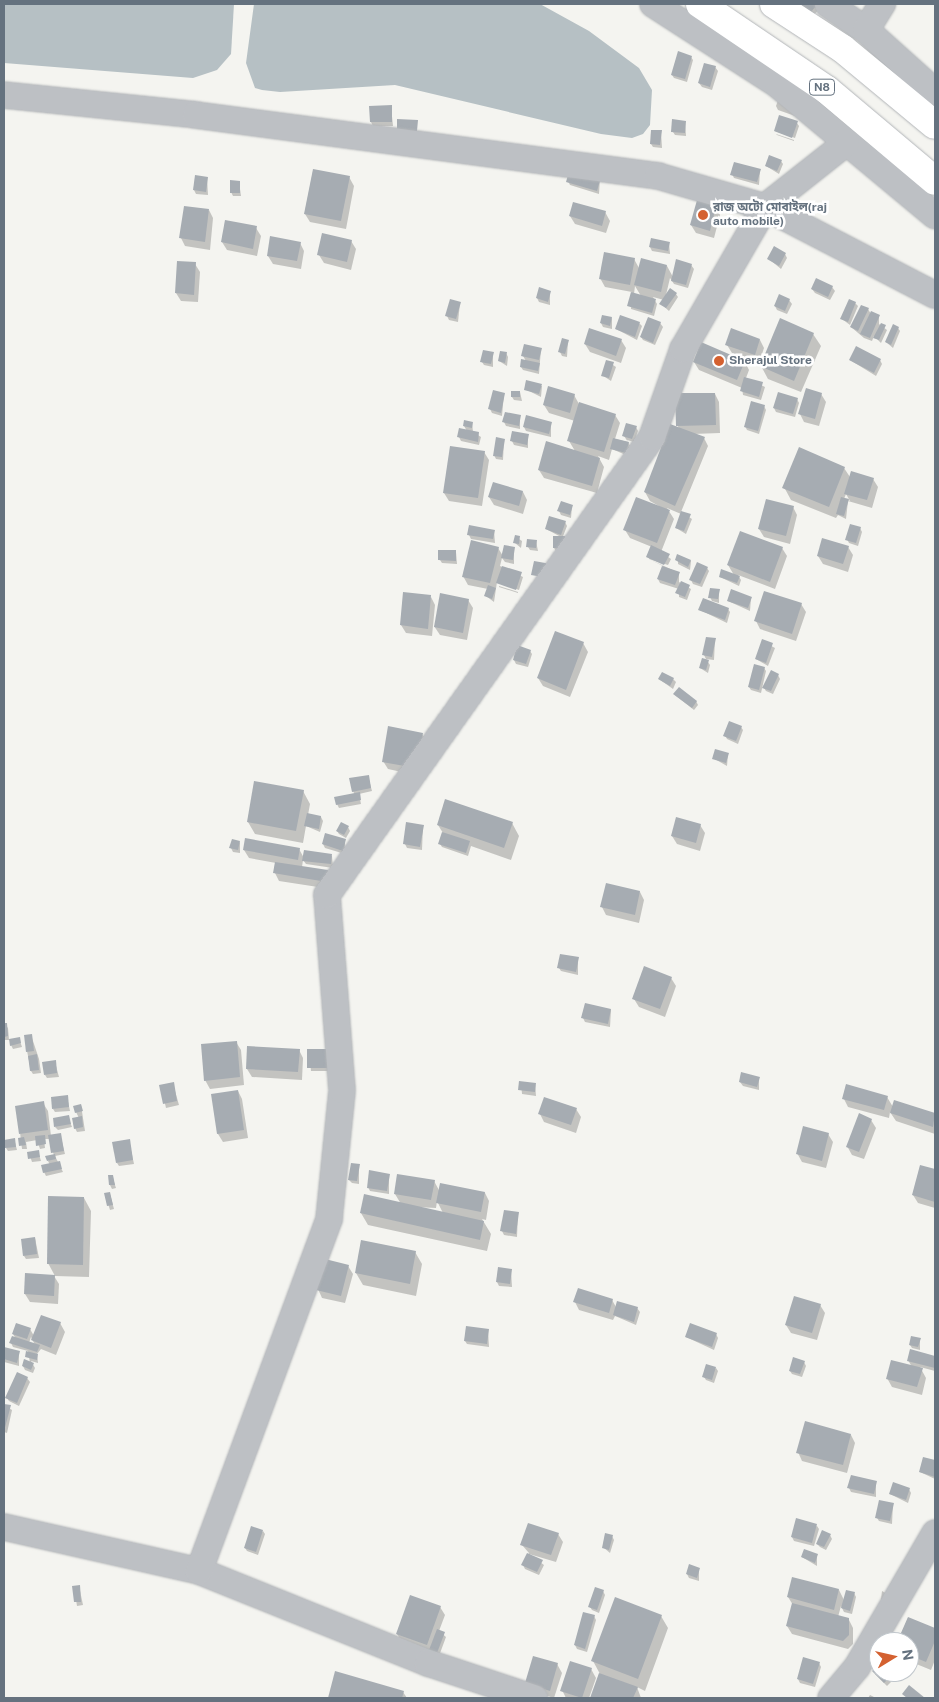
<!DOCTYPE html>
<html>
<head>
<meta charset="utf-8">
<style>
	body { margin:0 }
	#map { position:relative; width:939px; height:1702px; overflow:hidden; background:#f4f4f0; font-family:"Public Sans","Noto Sans Bengali",sans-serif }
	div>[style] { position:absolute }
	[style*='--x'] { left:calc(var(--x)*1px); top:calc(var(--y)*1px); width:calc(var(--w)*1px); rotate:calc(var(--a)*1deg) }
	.water>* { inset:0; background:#b6c0c4 }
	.shadow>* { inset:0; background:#0003 }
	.building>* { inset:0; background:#a6acb2 }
	.roads { filter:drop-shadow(0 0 1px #b2b5b8) drop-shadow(0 0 1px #b2b5b8) }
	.minor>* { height:26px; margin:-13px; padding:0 13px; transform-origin:13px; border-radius:13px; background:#bdc0c4 }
	.highway>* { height:28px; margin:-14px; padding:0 14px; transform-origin:14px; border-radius:14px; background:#fff }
	.dots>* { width:14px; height:14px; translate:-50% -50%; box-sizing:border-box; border:2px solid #fff; border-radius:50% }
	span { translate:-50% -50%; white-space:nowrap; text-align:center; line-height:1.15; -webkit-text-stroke:5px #fff; paint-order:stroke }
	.shield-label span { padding:1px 4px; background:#fff; border:1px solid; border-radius:4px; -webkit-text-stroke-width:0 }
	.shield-label { font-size:11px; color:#65727f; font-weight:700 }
	.poi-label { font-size:12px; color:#65727f; font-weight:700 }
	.left { translate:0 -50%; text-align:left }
	.frame { position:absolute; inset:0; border:5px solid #65727f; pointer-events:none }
	.north { position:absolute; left:869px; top:1632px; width:50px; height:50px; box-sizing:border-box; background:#fff; border:1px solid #c1c7cc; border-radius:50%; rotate:81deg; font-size:14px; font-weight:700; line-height:20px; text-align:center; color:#65727f }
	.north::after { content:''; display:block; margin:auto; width:18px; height:22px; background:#d46130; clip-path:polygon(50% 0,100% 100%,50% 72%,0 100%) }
</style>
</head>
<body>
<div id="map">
	<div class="water">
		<i style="clip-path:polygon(4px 4px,234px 4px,231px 54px,217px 70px,193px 78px,4px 63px)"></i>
		<i style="clip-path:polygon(254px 4px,540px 4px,589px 31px,639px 68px,652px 90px,650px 125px,643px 134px,632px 138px,601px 134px,395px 85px,280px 92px,262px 90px,255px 88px,246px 63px)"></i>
	</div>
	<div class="shadow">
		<i style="clip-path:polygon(805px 4px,820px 4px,822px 6px,812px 17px,803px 7px)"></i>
		<i style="clip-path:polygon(691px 57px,693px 60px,687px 82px,674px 78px,672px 75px)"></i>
		<i style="clip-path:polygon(715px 67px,718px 71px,712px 90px,702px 87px,699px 83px)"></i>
		<i style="clip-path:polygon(781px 92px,798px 117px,778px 110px,776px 106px)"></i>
		<i style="clip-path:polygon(391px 107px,393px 126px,373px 126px,371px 122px)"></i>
		<i style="clip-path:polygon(685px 122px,686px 136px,675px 135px,673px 132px)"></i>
		<i style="clip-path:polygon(797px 123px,799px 126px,795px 138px,775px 131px)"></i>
		<i style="clip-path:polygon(661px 132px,662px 148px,653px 147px,651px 144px)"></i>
		<i style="clip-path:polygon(776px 134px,794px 140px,794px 141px,777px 135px)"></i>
		<i style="clip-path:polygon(781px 161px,783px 164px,779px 174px,766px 166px)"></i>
		<i style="clip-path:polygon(760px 171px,759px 185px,734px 178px,732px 174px)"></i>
		<i style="clip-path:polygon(349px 177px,354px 186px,346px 229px,310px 222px,305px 214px)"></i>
		<i style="clip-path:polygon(207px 178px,208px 195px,196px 194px,194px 190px)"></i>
		<i style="clip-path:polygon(600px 178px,599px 194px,570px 185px,568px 181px)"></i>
		<i style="clip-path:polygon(239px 182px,241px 196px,233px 196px,231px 192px)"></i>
		<i style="clip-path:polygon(716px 207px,720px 215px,714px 238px,696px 233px,691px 225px)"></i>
		<i style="clip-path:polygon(209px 210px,213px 218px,210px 250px,185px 246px,181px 238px)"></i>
		<i style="clip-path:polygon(605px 212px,610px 221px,606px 233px,575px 224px,570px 216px)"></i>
		<i style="clip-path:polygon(256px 228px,261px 236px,257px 256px,227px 250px,222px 242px)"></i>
		<i style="clip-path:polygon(351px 241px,356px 249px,351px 270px,324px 263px,319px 255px)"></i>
		<i style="clip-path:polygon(300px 243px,304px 251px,301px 269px,273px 264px,268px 256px)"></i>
		<i style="clip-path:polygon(669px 243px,670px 254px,652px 251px,650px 247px)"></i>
		<i style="clip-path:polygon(785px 254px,787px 258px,781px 269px,769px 259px)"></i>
		<i style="clip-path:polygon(evenodd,634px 259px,639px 268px,667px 266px,673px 277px,691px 265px,694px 269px,688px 288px,674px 284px,670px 278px,666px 295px,676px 294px,678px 297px,669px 311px,661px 304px,664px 300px,653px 297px,657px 304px,654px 316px,631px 309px,632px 292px,605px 287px,600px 278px,634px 259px,635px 286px,641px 296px,634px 294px,635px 286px)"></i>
		<i style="clip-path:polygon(195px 264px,200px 272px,198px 302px,181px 301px,176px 293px)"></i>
		<i style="clip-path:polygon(817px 280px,832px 287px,835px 291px,830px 300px,815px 293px,812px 289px)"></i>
		<i style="clip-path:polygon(550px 292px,550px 305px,539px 302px,537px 298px)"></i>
		<i style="clip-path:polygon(789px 300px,792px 304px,787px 314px,777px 310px,775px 306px)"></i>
		<i style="clip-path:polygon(460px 303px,458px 322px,449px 320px,447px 316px)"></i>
		<i style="clip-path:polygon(855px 303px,858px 306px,850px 325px,842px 319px)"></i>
		<i style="clip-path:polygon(868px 309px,871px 314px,879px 316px,879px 324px,887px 330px,881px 343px,874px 336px,872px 341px,864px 338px,851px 327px)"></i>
		<i style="clip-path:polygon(612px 318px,612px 329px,603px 327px,601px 323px)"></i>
		<i style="clip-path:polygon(639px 323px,642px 326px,637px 340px,616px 329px)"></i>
		<i style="clip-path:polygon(660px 323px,663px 327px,655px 345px,643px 340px,641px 337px)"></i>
		<i style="clip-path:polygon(898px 328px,900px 331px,893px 348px,886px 342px)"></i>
		<i style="clip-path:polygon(813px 334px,821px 346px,801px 392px,768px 379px,761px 366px)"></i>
		<i style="clip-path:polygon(621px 340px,626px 348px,621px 363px,590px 352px,585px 344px)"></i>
		<i style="clip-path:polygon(760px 340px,764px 348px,759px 363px,732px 353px,727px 345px)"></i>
		<i style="clip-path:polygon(568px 341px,567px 357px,562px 356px,560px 352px)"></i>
		<i style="clip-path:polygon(541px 349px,539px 374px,523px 370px,521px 367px,526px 361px,523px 356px)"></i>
		<i style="clip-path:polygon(493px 353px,493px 367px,484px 365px,482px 362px)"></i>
		<i style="clip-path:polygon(506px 353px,508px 357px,507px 366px,499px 361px)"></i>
		<i style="clip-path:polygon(850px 360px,880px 360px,882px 364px,876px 376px)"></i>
		<i style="clip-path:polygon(607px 361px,616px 367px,611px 381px,602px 375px)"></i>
		<i style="clip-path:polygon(694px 362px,745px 362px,749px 370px,746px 378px,765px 387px,761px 400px,743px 395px,742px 388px,699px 370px)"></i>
		<i style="clip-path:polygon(542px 386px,541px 397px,525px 389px)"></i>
		<i style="clip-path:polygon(520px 392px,522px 401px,514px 400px,512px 397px)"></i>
		<i style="clip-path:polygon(504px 394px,502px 416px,492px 413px,490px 409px)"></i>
		<i style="clip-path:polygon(715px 394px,719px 402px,720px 433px,693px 434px,704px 438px,708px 446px,681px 512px,692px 519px,686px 534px,676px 528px,681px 514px,667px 508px,674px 519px,661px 552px,671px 559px,668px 565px,649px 559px,652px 547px,630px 538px,625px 530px,664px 509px,650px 501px,645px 492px,679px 428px,677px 425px)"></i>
		<i style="clip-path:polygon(821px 394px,826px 402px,819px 426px,804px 422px,800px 414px)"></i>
		<i style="clip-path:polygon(574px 395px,579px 404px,615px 415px,620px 423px,615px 439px,628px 442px,624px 436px,636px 427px,638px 431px,634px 442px,627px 440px,630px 446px,628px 456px,612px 449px,609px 460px,598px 456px,604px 467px,597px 493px,544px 478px,539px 470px,575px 451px,569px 441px,575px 421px,549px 413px,544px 405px)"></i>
		<i style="clip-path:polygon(797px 399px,799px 403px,795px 417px,776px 412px,774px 408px)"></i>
		<i style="clip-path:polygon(764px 406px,766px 410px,759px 434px,747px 430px,745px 426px)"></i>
		<i style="clip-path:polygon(520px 416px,520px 429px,506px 426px,504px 422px)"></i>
		<i style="clip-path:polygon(472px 423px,473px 432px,481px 437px,479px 445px,461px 441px,459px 437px,467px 431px,464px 426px)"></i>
		<i style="clip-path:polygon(551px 423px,551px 437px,526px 431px,524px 427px)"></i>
		<i style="clip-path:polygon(528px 435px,528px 448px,514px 445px,512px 441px)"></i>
		<i style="clip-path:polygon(504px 440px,503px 460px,496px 459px,494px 455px)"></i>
		<i style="clip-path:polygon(484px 452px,489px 460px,482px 506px,449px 501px,444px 493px)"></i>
		<i style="clip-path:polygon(evenodd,844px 468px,850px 477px,873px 479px,878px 487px,872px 508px,848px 501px,846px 519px,838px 515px,836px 518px,791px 500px,784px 487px,844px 468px,846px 494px,850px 501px,844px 499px,846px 494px)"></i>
		<i style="clip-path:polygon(523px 492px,527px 500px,523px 514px,494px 505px,489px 497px)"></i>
		<i style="clip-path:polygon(572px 506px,571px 518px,561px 515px,559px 511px)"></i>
		<i style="clip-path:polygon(793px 507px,797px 515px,790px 544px,764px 537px,759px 529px)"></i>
		<i style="clip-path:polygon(565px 522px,567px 526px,557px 552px,554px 548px,561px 537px,546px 529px)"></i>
		<i style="clip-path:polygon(860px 528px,862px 532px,858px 546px,849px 543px,847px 539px)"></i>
		<i style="clip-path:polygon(494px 531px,495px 543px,471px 539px,469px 535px)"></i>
		<i style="clip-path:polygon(516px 537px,522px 541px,521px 548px,515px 543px)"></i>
		<i style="clip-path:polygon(536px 541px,538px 551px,530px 550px,528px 547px)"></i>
		<i style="clip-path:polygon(848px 547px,853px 555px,848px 572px,823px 564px,818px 556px)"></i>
		<i style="clip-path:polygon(498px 548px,503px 556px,514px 548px,514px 564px,505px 562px,502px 558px,500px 566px,523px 577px,519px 590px,497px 582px,494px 602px,486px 596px,488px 589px,468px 585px,463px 576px)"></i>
		<i style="clip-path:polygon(782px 548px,787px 556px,775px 589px,738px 575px,741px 580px,739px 586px,720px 577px,734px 575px,728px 565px)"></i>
		<i style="clip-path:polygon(456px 552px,457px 564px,442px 563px,440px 560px)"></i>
		<i style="clip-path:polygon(678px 555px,691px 561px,690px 570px,678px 564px)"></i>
		<i style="clip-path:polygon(649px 559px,679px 573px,679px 582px,691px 589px,687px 600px,679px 597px,679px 589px,660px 583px,658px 579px,663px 566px)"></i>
		<i style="clip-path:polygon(707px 568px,709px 571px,702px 587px,693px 584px,691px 580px)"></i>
		<i style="clip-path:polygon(499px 586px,518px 592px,518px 593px,499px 587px)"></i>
		<i style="clip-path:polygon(719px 590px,719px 603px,712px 601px,710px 597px)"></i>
		<i style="clip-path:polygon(431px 597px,435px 605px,432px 636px,406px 633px,401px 625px)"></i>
		<i style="clip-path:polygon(751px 598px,750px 611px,728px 601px)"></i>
		<i style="clip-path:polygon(468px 600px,473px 608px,467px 640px,440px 635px,434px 626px)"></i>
		<i style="clip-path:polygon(801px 604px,806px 612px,796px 641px,760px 629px,756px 621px)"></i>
		<i style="clip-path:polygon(728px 609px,730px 612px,727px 623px,700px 610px)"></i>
		<i style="clip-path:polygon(715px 640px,714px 660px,706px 659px,710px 665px,708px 673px,700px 668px,707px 661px,704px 655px)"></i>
		<i style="clip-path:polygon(762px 641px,775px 648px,768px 666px,756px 659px)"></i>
		<i style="clip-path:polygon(583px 643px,588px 652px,570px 697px,543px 686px,538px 678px)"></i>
		<i style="clip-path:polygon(530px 651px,532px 654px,528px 667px,516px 664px,514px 660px)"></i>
		<i style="clip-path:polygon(764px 668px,766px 671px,761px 693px,751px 690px,749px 687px)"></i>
		<i style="clip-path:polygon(778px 675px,780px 679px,773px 694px,766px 691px,764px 688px)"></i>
		<i style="clip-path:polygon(659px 679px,673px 679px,676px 682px,673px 689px)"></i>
		<i style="clip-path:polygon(675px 695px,696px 701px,698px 705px,694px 710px)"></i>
		<i style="clip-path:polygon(741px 727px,743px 730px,738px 744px,727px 739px,725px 735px)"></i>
		<i style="clip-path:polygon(422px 734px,427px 742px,420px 776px,388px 769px,383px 761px)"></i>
		<i style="clip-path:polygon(728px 754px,727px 766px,713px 758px)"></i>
		<i style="clip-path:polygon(368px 776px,372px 791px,359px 794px,361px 804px,339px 808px,337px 804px,355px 795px,353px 791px)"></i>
		<i style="clip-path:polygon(303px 791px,310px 804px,308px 815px,321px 817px,323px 821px,320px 832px,306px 826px,303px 843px,255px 834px,248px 822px)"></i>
		<i style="clip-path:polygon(512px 823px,519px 836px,511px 860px,471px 846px,468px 856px,442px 847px,440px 844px,443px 833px,438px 825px)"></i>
		<i style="clip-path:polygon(700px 825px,705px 833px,700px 851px,677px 844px,672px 836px)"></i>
		<i style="clip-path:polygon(423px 826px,422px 850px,407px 848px,405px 844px)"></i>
		<i style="clip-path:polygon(348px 827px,350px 831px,346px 838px,339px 834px,337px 831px)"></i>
		<i style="clip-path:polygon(345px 840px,345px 854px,325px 848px,323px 844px)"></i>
		<i style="clip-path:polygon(240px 842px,240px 853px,233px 852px,231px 848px)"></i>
		<i style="clip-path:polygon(299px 849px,304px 858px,332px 856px,333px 868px,306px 864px,303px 860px,302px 867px,332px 879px,331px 889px,279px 881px,275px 873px,276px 863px,249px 858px,244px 850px)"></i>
		<i style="clip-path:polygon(640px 892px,644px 900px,639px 923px,606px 915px,602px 907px)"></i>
		<i style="clip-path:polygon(578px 959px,578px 975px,561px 971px,559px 968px)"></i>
		<i style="clip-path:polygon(671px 978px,676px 986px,665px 1017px,639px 1007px,634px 999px)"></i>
		<i style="clip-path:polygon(611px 1010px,610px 1027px,585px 1022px,583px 1018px)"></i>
		<i style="clip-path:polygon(4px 1024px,8px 1028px,9px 1040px,4px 1040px)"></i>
		<i style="clip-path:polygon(31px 1035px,39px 1059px,41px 1073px,33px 1074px,31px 1071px,27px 1051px)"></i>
		<i style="clip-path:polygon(19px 1038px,22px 1047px,13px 1049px,11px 1045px)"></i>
		<i style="clip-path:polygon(236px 1042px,241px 1050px,244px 1085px,210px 1089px,205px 1080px)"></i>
		<i style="clip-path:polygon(248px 1047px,299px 1050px,303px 1058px,302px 1080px,252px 1077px,247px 1069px)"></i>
		<i style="clip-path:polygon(309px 1050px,332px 1071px,311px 1071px)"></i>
		<i style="clip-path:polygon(55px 1062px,59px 1077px,47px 1078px,45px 1075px)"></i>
		<i style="clip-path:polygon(759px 1078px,759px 1090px,743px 1086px,740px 1082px)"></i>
		<i style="clip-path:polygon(521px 1083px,535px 1084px,536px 1096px,522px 1094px)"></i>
		<i style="clip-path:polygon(173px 1084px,179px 1105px,166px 1108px,161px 1086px)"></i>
		<i style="clip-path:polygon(238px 1091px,242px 1099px,248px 1138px,223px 1142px,218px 1134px,213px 1095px)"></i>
		<i style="clip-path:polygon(67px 1097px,70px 1111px,55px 1112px,53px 1109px)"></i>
		<i style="clip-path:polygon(887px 1097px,893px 1107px,895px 1101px,935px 1114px,935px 1134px,896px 1121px,890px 1112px,889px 1118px,848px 1107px,844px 1099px)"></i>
		<i style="clip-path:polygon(43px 1103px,48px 1111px,51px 1136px,60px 1134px,65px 1154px,55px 1156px,63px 1172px,46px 1176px,44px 1172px,50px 1165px,48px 1161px,54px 1156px,50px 1139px,44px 1139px,45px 1148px,40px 1149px,37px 1140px,26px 1142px,27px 1149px,22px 1149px,17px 1107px)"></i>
		<i style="clip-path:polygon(81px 1105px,85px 1131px,77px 1132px,75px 1128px,79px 1118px,76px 1112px)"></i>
		<i style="clip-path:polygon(576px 1109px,581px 1117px,576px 1133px,544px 1122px,540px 1114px)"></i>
		<i style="clip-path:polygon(68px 1117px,72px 1127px,58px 1130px,55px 1127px)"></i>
		<i style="clip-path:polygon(871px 1120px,876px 1128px,864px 1159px,852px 1155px,847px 1146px)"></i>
		<i style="clip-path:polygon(828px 1134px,833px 1142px,826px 1168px,802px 1162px,797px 1153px)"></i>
		<i style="clip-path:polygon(14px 1139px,17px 1150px,8px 1151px,6px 1148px)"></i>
		<i style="clip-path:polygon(129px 1141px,134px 1164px,119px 1166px,117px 1163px)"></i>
		<i style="clip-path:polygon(38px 1151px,41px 1161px,32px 1162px,29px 1153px)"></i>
		<i style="clip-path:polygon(359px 1165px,359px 1184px,352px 1183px,349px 1180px)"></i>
		<i style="clip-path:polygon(921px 1166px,935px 1170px,935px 1208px,918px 1203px,913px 1195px)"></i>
		<i style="clip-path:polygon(389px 1175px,389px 1194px,370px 1191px,368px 1187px)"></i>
		<i style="clip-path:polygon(112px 1176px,116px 1188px,112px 1189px,110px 1185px)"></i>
		<i style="clip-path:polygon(evenodd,434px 1181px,440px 1192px,485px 1193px,489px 1201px,486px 1220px,482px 1219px,491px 1234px,487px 1251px,368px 1225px,361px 1213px,401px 1204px,395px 1194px,434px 1181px,437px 1201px,443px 1213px,416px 1207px,436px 1208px,437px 1201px)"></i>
		<i style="clip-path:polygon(105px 1194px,110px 1194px,114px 1209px,110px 1210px)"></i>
		<i style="clip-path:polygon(84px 1198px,91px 1211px,89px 1277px,55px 1276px,48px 1263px)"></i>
		<i style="clip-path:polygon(518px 1213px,517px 1237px,504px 1235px,502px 1231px)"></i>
		<i style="clip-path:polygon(35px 1238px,39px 1258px,26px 1259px,24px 1256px)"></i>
		<i style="clip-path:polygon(415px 1252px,422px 1264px,416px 1296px,363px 1285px,356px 1273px)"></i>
		<i style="clip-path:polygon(348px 1266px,353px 1274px,345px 1303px,322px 1298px,318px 1289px)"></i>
		<i style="clip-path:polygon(511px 1270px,512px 1287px,499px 1286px,497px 1282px)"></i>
		<i style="clip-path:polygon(26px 1275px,54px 1276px,59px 1284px,58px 1304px,30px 1302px,25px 1294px)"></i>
		<i style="clip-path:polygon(612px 1300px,616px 1307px,637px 1308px,640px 1312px,636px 1325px,615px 1316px,613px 1320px,579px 1310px,575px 1302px)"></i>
		<i style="clip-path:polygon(820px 1305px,825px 1313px,817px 1340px,791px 1333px,786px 1325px)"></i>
		<i style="clip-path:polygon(evenodd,60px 1323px,65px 1332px,56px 1355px,41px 1349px,37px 1354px,38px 1363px,31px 1361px,35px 1368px,33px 1373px,25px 1370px,23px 1366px,30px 1363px,28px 1351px,13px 1347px,11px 1343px,16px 1339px,13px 1334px,30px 1329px,34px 1336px,60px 1323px,31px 1337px,35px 1345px,29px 1343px,31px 1337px)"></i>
		<i style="clip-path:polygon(488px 1330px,489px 1347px,467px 1344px,465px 1341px)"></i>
		<i style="clip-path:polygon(716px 1334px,718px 1338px,714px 1350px,686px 1337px)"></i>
		<i style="clip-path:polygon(920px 1339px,920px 1350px,912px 1348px,910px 1345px)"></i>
		<i style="clip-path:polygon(4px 1348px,19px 1352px,19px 1366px,4px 1362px)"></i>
		<i style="clip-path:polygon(910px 1351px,935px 1357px,935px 1371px,920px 1367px,926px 1378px,922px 1395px,892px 1387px,887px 1378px,912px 1367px,908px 1360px)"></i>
		<i style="clip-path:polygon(804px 1362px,806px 1366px,802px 1377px,792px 1374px,790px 1371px)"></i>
		<i style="clip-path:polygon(716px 1368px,718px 1371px,714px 1383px,706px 1380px,704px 1377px)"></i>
		<i style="clip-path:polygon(27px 1378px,30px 1382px,19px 1406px,9px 1401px,7px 1398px)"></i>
		<i style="clip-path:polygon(4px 1405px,12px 1410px,7px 1433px,4px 1432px)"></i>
		<i style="clip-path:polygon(851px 1435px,855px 1443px,847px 1473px,802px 1461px,798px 1452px)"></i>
		<i style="clip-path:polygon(924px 1459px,935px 1462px,935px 1479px,920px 1472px)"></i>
		<i style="clip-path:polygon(876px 1482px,876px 1497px,851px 1492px,849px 1488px)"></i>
		<i style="clip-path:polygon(909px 1489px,911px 1493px,908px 1503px,890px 1494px)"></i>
		<i style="clip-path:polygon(893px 1504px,892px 1524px,879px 1521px,877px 1518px)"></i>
		<i style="clip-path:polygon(817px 1526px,819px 1529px,814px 1546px,794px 1541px,792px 1537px)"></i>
		<i style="clip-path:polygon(263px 1531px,265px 1534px,258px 1555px,247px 1551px,245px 1548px)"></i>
		<i style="clip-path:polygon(558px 1534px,563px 1542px,556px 1562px,529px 1554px,544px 1565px,539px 1575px,525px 1569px,523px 1565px,529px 1553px,522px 1545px)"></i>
		<i style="clip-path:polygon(830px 1535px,832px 1539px,826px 1550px,820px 1547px,817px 1544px)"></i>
		<i style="clip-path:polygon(612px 1536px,614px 1540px,610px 1553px,603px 1547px)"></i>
		<i style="clip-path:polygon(817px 1555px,817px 1566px,802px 1557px)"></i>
		<i style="clip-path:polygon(699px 1569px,699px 1581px,689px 1578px,687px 1574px)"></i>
		<i style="clip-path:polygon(79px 1586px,83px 1605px,77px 1606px,74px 1587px)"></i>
		<i style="clip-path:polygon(839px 1590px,844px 1600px,854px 1593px,856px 1597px,852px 1614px,844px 1612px,841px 1606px,838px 1617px,849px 1620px,853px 1628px,853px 1644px,848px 1649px,792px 1634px,787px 1626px,793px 1605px,788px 1597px)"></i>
		<i style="clip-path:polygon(603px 1591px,605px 1595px,599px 1613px,592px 1610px,590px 1607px)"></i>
		<i style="clip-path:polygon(882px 1591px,889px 1595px,881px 1600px)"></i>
		<i style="clip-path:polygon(440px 1607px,445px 1615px,439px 1631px,446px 1637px,439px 1656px,402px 1642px,397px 1634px)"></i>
		<i style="clip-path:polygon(594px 1616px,596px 1620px,587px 1652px,577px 1649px,575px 1645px)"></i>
		<i style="clip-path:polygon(661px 1616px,668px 1628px,645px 1691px,637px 1687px,641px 1698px,591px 1698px,600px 1674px,593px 1661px)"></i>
		<i style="clip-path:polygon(908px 1618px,935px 1629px,935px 1660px,931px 1670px,909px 1661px,909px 1642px,898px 1642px)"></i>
		<i style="clip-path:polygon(819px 1663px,821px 1667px,815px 1687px,800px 1683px,798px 1679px)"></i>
		<i style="clip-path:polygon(557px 1664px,562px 1673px,554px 1698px,531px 1691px)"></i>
		<i style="clip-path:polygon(877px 1668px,891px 1682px,887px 1686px,875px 1674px)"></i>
		<i style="clip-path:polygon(591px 1669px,596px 1678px,589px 1698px,566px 1698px,562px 1690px)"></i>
		<i style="clip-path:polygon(336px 1673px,403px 1692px,407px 1698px,329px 1698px)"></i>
		<i style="clip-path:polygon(870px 1695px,876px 1698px,877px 1698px,868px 1698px)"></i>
	</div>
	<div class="building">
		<i style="clip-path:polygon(804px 4px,818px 4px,809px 14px,801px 6px)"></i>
		<i style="clip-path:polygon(678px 51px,692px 56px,685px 79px,671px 75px)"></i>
		<i style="clip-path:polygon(704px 63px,716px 66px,710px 87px,698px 83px)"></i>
		<i style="clip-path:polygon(392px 105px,392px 122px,370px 122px,369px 106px)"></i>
		<i style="clip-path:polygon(779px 115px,798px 121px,792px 138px,774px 131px)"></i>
		<i style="clip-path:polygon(397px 119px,418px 120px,417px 131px,397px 131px)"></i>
		<i style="clip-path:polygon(672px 119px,686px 121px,685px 133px,671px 132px)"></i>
		<i style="clip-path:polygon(651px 130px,662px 130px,660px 145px,650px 144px)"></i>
		<i style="clip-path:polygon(769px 155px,782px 160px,777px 171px,765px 166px)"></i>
		<i style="clip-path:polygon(734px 162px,761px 169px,757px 182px,730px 175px)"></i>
		<i style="clip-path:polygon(570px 168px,601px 177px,597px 191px,566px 182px)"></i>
		<i style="clip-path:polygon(313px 169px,350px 176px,341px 221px,304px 214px)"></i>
		<i style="clip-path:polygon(195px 175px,208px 177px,206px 192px,193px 190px)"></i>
		<i style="clip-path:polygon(230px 180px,240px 181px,240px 193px,230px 193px)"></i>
		<i style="clip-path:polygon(697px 200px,716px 206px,710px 231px,690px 225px)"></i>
		<i style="clip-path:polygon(573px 202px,606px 211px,602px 226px,569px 216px)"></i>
		<i style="clip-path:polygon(184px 206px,209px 209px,205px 242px,179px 238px)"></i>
		<i style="clip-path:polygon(225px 220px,257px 226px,253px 249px,221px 242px)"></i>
		<i style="clip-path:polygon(322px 233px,352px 240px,347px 262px,317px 255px)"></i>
		<i style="clip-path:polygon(270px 236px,301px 242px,297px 261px,267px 256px)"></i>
		<i style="clip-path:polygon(651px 238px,670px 242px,668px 251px,649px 247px)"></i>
		<i style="clip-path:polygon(774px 246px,786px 253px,779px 266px,767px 259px)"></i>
		<i style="clip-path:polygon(604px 252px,635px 258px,630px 285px,599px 279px)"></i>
		<i style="clip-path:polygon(641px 258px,667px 265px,661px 292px,634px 285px)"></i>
		<i style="clip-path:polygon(676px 259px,692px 264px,686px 285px,671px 281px)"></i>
		<i style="clip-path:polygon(177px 261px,196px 262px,194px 295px,175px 293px)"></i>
		<i style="clip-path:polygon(816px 278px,833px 286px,828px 297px,811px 289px)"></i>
		<i style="clip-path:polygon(539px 287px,551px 291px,548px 302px,536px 298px)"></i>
		<i style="clip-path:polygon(670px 288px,677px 293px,666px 308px,659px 304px)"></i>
		<i style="clip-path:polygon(631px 292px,656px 299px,652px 313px,627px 306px)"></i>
		<i style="clip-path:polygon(779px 294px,790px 299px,785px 311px,774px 306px)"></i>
		<i style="clip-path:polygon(450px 299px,461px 302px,456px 319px,445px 316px)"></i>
		<i style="clip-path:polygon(849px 299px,856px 302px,848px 322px,840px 319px)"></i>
		<i style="clip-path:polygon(861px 305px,869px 308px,858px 331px,850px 327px)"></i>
		<i style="clip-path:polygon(871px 311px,880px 315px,870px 338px,860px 334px)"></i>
		<i style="clip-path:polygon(602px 315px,612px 317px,610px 326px,600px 323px)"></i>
		<i style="clip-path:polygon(620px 315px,640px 322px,635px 337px,615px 329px)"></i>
		<i style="clip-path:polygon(648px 317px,661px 322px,653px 343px,640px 337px)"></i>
		<i style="clip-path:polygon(780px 318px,814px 333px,794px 381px,760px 366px)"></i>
		<i style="clip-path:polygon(881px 323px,886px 325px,879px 340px,873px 338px)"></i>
		<i style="clip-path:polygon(893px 324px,899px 327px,891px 345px,885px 342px)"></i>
		<i style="clip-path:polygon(589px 328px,622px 339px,616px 356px,584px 344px)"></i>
		<i style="clip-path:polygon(731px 328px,760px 339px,755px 355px,725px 345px)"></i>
		<i style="clip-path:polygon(562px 338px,569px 340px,565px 354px,558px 352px)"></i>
		<i style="clip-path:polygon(701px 342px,745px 361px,737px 380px,693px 362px)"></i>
		<i style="clip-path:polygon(524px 344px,542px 348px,539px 360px,521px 356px)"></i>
		<i style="clip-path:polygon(856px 346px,881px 359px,874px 373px,849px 360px)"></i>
		<i style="clip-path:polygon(483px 350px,494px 352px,491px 364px,480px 362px)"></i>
		<i style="clip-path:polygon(500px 351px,507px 352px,505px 363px,498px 361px)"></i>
		<i style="clip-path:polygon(521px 359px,540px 363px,538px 371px,520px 367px)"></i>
		<i style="clip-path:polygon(606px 360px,614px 362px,609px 378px,601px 376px)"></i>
		<i style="clip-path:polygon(744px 377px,763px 382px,759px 397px,740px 391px)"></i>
		<i style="clip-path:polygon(526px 380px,542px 384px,539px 394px,524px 390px)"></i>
		<i style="clip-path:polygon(548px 386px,575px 394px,570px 413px,543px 405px)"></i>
		<i style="clip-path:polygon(806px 388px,822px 393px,815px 419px,798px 414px)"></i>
		<i style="clip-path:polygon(493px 390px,505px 393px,501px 413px,488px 409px)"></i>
		<i style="clip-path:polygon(511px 391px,520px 391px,520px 397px,511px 397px)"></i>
		<i style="clip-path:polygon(778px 392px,798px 398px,793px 414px,773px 408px)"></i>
		<i style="clip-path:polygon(675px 393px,715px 393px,716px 425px,676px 426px)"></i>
		<i style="clip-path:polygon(751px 401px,765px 405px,758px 431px,744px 427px)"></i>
		<i style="clip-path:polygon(579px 402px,616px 414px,604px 452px,567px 441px)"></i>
		<i style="clip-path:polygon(505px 412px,521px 415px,519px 426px,502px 422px)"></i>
		<i style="clip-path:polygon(526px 415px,552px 422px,549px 434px,523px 427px)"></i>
		<i style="clip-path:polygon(464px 420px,473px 422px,472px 428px,463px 426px)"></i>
		<i style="clip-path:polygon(626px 423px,637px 426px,632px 439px,622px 436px)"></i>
		<i style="clip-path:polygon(670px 424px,705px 437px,675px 506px,644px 492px)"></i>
		<i style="clip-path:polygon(459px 428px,479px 432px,478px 442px,457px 437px)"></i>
		<i style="clip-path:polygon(512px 431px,529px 434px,527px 445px,510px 441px)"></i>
		<i style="clip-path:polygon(496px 437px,505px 439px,502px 457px,493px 456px)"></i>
		<i style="clip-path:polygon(613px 438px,629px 442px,626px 453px,610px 449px)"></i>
		<i style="clip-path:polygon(546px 441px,600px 458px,592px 486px,538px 470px)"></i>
		<i style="clip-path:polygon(450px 446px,485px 451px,478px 498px,443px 493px)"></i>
		<i style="clip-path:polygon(799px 447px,845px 467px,829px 507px,782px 488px)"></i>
		<i style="clip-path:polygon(851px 471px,874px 478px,867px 500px,844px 494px)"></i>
		<i style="clip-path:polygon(493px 482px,523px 491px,519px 506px,488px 497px)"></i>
		<i style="clip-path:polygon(636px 497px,670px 510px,657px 543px,623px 530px)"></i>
		<i style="clip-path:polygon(841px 497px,849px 499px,844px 516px,836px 514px)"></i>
		<i style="clip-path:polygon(766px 499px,794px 506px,786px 536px,758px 529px)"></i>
		<i style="clip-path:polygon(561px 501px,573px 505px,570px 515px,557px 511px)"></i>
		<i style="clip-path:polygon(681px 511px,691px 514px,684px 531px,675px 528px)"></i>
		<i style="clip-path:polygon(549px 516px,566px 521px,561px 535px,545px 529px)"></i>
		<i style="clip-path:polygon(850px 524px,861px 527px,856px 543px,845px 540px)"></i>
		<i style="clip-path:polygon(469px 525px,495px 530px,493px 539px,467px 535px)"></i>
		<i style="clip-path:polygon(740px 531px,783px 547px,770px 582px,727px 565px)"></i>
		<i style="clip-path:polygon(515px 535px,520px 536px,519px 544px,513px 543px)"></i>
		<i style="clip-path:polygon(553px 536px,568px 536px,568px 548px,553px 548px)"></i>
		<i style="clip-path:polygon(822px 538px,849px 546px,843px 564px,817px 556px)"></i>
		<i style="clip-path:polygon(527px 539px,537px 540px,536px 548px,526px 547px)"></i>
		<i style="clip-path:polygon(471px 540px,499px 547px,490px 583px,462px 577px)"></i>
		<i style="clip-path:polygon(504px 545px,515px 547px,513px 560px,501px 558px)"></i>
		<i style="clip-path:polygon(651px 545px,670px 554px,664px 565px,646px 557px)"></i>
		<i style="clip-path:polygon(438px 550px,456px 550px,456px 561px,438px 560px)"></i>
		<i style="clip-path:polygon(677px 554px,691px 560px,688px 567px,675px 560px)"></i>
		<i style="clip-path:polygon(534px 561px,551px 564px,548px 578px,531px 575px)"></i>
		<i style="clip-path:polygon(697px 562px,708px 567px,700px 584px,689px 580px)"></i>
		<i style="clip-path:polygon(502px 566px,522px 572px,516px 590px,496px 583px)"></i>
		<i style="clip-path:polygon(662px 566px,680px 572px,675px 585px,657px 579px)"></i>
		<i style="clip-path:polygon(721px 569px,740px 576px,737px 583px,719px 577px)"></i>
		<i style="clip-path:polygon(681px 581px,690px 585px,685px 597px,675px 593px)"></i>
		<i style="clip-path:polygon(488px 585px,496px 588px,492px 599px,484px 596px)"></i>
		<i style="clip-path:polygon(710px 588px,720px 589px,718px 599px,708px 598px)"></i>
		<i style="clip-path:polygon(731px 589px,752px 597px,748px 608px,727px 601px)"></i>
		<i style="clip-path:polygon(764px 591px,802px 603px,792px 634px,754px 621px)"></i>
		<i style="clip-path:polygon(403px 592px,431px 595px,428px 629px,400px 625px)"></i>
		<i style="clip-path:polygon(440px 593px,469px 599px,463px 633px,434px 627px)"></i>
		<i style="clip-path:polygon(703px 598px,729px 608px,725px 620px,698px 610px)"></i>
		<i style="clip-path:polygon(555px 631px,584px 642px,566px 690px,537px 678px)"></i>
		<i style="clip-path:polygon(706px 637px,716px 638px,712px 657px,702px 655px)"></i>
		<i style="clip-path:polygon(762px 639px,773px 643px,766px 663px,755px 659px)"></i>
		<i style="clip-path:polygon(517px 645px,531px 650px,526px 664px,513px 660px)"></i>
		<i style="clip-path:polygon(702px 658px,709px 660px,706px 670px,699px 668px)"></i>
		<i style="clip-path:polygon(754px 664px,765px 667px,759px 690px,748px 687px)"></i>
		<i style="clip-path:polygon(771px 670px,779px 674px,771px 691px,762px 688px)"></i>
		<i style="clip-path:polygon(662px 672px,674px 678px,670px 686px,658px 679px)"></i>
		<i style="clip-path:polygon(679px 687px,697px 701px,692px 708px,673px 694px)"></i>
		<i style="clip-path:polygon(729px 721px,742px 726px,736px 741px,723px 736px)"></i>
		<i style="clip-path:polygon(388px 726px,423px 733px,416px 768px,382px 762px)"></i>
		<i style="clip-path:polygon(715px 749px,729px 753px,726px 763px,712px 759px)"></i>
		<i style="clip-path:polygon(369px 775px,371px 788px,352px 792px,349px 778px)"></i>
		<i style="clip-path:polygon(254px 781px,304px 790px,296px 831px,247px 822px)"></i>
		<i style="clip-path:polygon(360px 792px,361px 800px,336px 805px,334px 797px)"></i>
		<i style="clip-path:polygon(445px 799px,513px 822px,504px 848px,437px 825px)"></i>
		<i style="clip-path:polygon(307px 813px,321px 816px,319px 829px,304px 826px)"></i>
		<i style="clip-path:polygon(676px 817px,701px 824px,696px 843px,671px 836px)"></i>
		<i style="clip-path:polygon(341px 822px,349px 826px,344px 835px,336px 831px)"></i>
		<i style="clip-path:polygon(406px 822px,424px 825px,420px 847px,403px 844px)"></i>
		<i style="clip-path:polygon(442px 832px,470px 841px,466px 853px,438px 844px)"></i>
		<i style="clip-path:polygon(325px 833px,346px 839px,343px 851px,322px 844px)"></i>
		<i style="clip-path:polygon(245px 838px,300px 848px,298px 860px,243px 850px)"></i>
		<i style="clip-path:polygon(232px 839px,240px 841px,238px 850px,229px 848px)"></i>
		<i style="clip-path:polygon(304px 850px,332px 854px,331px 864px,302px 861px)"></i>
		<i style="clip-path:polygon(275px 862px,328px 870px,327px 882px,273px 873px)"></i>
		<i style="clip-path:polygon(606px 883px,640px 891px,635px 915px,600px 907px)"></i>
		<i style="clip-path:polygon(560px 954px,579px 957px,576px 972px,557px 968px)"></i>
		<i style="clip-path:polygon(644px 966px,672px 977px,660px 1009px,632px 999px)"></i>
		<i style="clip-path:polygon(585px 1003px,611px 1009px,608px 1024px,581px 1018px)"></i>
		<i style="clip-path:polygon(4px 1023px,7px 1023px,8px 1036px,4px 1037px)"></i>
		<i style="clip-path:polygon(32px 1034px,34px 1051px,26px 1052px,24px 1035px)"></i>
		<i style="clip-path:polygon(20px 1037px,21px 1043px,10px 1046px,9px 1039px)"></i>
		<i style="clip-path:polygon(237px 1041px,240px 1077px,204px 1081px,201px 1044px)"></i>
		<i style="clip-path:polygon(247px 1046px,300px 1049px,298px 1072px,246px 1069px)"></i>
		<i style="clip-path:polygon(307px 1049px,331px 1049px,331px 1068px,307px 1068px)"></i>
		<i style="clip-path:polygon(37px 1054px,39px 1070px,30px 1071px,28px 1056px)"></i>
		<i style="clip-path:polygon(56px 1060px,57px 1073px,44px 1075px,42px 1062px)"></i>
		<i style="clip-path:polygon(741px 1072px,760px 1077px,757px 1087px,739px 1082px)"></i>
		<i style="clip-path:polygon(519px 1081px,536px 1083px,535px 1092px,518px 1090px)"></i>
		<i style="clip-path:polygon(174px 1082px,177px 1101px,163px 1104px,159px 1085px)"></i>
		<i style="clip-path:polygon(846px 1084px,888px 1096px,884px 1110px,842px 1099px)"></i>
		<i style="clip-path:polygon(238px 1090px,244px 1130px,217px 1134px,211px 1094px)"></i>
		<i style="clip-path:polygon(68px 1095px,69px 1107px,52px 1109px,51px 1097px)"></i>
		<i style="clip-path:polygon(544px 1097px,577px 1108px,571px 1125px,538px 1114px)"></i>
		<i style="clip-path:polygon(894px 1100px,935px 1113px,933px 1127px,890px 1113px)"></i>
		<i style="clip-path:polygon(44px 1101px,48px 1130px,19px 1134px,15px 1106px)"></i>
		<i style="clip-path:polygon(81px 1104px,83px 1111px,75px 1113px,73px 1106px)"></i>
		<i style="clip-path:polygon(859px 1113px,872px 1119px,859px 1152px,846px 1147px)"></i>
		<i style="clip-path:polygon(69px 1115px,71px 1124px,54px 1127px,53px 1118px)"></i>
		<i style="clip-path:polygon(82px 1116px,83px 1127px,74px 1129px,72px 1118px)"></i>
		<i style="clip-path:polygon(803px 1126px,829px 1133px,822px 1161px,796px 1154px)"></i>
		<i style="clip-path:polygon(61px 1133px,64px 1151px,51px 1153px,48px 1135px)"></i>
		<i style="clip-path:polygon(45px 1135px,46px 1144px,36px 1146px,35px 1136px)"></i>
		<i style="clip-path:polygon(24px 1137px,26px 1145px,19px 1146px,18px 1138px)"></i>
		<i style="clip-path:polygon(15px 1138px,16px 1147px,5px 1148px,4px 1140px)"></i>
		<i style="clip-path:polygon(130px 1139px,133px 1160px,116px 1163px,112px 1142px)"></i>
		<i style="clip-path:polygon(39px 1150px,40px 1157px,28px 1159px,27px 1152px)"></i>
		<i style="clip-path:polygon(55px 1154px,56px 1159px,47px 1161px,45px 1156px)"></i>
		<i style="clip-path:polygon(60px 1161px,62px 1169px,43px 1173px,41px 1165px)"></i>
		<i style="clip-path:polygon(351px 1163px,360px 1164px,357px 1181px,348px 1180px)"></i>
		<i style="clip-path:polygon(920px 1165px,935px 1169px,935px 1202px,912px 1195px)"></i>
		<i style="clip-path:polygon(369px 1170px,390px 1174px,387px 1191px,367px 1188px)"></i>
		<i style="clip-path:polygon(397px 1174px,435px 1180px,431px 1200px,394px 1194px)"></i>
		<i style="clip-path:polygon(108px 1175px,113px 1175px,115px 1185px,109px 1185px)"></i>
		<i style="clip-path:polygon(440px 1183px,485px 1192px,481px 1212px,436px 1203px)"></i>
		<i style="clip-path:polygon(110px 1192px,113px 1205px,107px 1206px,104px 1193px)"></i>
		<i style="clip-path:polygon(364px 1194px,484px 1221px,480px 1240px,360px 1213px)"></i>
		<i style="clip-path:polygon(48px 1196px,84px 1197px,83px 1265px,47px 1264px)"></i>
		<i style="clip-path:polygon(504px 1210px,519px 1212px,516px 1234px,500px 1231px)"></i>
		<i style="clip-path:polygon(35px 1237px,37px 1254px,23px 1256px,21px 1239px)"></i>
		<i style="clip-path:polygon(361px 1240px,416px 1251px,410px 1284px,355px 1273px)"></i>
		<i style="clip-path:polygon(325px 1259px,349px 1265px,341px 1296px,316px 1290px)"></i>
		<i style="clip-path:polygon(498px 1267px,512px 1269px,510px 1284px,496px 1282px)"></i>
		<i style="clip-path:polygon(25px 1273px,55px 1275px,54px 1296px,24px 1294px)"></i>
		<i style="clip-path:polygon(578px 1288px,613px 1299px,609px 1313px,573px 1302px)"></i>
		<i style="clip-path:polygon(794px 1296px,821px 1304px,812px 1333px,785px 1325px)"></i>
		<i style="clip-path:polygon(617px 1301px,638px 1307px,634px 1322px,613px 1315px)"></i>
		<i style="clip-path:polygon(41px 1315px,61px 1322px,51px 1348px,31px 1340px)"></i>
		<i style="clip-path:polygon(16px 1323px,31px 1328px,27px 1339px,12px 1334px)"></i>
		<i style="clip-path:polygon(690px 1323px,717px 1333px,712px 1347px,685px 1337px)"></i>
		<i style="clip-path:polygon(466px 1326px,489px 1329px,487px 1344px,464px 1341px)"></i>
		<i style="clip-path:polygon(12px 1336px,40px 1345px,37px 1352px,9px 1343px)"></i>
		<i style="clip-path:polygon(911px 1336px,921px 1338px,918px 1347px,909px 1345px)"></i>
		<i style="clip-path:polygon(4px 1347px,20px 1351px,17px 1363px,4px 1359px)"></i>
		<i style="clip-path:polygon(910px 1349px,935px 1356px,935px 1368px,907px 1361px)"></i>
		<i style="clip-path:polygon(26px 1351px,38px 1354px,37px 1360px,25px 1357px)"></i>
		<i style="clip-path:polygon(793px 1357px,805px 1361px,800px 1374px,789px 1371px)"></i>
		<i style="clip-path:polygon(24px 1359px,34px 1363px,31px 1370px,22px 1366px)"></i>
		<i style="clip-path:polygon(891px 1360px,923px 1368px,917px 1387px,886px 1379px)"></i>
		<i style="clip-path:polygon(706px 1364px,716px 1367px,712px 1380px,702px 1377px)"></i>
		<i style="clip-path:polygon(17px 1372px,28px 1377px,17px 1403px,5px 1398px)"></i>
		<i style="clip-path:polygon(4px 1404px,11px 1405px,4px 1431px)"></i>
		<i style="clip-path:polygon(805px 1421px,851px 1434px,843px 1465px,796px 1453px)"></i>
		<i style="clip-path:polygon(923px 1457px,935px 1460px,935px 1477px,919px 1472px)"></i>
		<i style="clip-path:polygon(851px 1475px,877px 1481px,874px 1494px,847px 1488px)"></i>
		<i style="clip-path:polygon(893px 1482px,910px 1488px,906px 1500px,889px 1494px)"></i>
		<i style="clip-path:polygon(879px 1500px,894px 1503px,890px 1521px,875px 1518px)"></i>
		<i style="clip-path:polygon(796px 1518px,817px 1524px,812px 1543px,791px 1537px)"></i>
		<i style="clip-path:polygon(528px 1523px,559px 1533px,551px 1555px,520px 1545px)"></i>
		<i style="clip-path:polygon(251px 1526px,263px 1530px,256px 1552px,244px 1548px)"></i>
		<i style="clip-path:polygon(822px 1530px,831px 1534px,824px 1547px,816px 1544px)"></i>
		<i style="clip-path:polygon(605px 1533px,613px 1535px,609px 1550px,602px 1548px)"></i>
		<i style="clip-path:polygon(804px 1549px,818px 1554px,815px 1563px,801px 1557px)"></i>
		<i style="clip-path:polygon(527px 1553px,543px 1560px,537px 1572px,521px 1565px)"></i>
		<i style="clip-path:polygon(689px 1564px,700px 1568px,697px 1578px,686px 1574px)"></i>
		<i style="clip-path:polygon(792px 1577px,839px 1589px,834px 1610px,787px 1597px)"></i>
		<i style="clip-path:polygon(80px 1585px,81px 1602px,74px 1602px,72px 1586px)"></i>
		<i style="clip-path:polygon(595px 1587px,604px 1590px,597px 1610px,588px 1607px)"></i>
		<i style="clip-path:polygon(846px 1590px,855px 1592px,850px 1611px,841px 1608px)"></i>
		<i style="clip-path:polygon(410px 1595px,441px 1606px,427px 1645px,396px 1634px)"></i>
		<i style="clip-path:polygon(615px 1597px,662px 1615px,638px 1679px,591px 1661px)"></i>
		<i style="clip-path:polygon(792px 1603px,849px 1618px,849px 1635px,843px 1641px,786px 1626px)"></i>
		<i style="clip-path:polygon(583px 1612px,595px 1615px,585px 1649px,574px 1645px)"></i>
		<i style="clip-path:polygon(908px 1617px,935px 1628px,935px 1641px,926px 1662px,909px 1655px,909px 1642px,897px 1642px)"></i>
		<i style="clip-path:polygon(437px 1629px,445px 1632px,437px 1653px,429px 1650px)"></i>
		<i style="clip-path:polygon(533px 1656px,558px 1663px,550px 1691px,525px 1683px)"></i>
		<i style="clip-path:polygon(803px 1657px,820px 1662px,813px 1684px,797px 1679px)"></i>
		<i style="clip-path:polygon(570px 1661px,592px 1668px,582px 1698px,560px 1691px)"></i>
		<i style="clip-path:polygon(877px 1666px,879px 1672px,889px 1678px,884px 1683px,872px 1671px)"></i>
		<i style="clip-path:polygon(335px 1671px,404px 1691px,402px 1698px,328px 1698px)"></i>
		<i style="clip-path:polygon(599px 1673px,638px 1687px,633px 1698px,590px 1698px)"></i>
		<i style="clip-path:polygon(909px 1685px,925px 1698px,907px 1698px,902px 1694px)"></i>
	</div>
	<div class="roads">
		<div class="minor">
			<i style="--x:653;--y:4;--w:149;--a:32.9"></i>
			<i style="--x:778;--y:85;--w:204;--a:39.8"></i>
			<i style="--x:828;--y:4;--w:46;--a:34.4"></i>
			<i style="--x:866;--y:30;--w:93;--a:41.9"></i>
			<i style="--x:866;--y:30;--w:31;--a:-58"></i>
			<i style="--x:4;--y:95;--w:193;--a:5.9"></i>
			<i style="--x:196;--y:115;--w:466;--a:7.5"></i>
			<i style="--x:658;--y:176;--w:111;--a:16.2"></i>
			<i style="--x:765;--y:207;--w:191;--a:27.4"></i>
			<i style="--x:4;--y:1527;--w:200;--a:12.7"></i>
			<i style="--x:199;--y:1571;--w:247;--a:21.9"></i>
			<i style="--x:428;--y:1663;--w:112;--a:18.3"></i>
			<i style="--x:199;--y:1571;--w:375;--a:-69.7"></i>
			<i style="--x:329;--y:1219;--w:130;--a:-84.2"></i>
			<i style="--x:342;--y:1090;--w:196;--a:-94.4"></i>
			<i style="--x:327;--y:895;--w:562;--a:-54.64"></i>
			<i style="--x:652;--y:437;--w:93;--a:-70.6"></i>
			<i style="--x:683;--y:349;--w:164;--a:-60"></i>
			<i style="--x:765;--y:207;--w:103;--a:-38.3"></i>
			<i style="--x:831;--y:1698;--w:40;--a:-50"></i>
			<i style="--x:857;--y:1667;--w:155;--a:-59.8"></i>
		</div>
		<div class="highway">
			<i style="--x:700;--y:4;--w:153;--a:34.1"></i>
			<i style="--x:827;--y:90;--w:141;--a:40.1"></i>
			<i style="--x:774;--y:4;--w:82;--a:33.1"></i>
			<i style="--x:843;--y:49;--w:119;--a:39.6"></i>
		</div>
	</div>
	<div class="dots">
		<i style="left:703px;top:215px;background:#d46130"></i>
		<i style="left:719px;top:361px;background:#d46130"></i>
	</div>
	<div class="shield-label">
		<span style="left:822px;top:87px">N8</span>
	</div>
	<div class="poi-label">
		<span class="left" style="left:713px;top:215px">রাজ অটো মোবাইল(raj<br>auto mobile)</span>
		<span class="left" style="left:729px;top:361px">Sherajul Store</span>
	</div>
	<div class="frame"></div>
	<div class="north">N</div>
</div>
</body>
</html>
